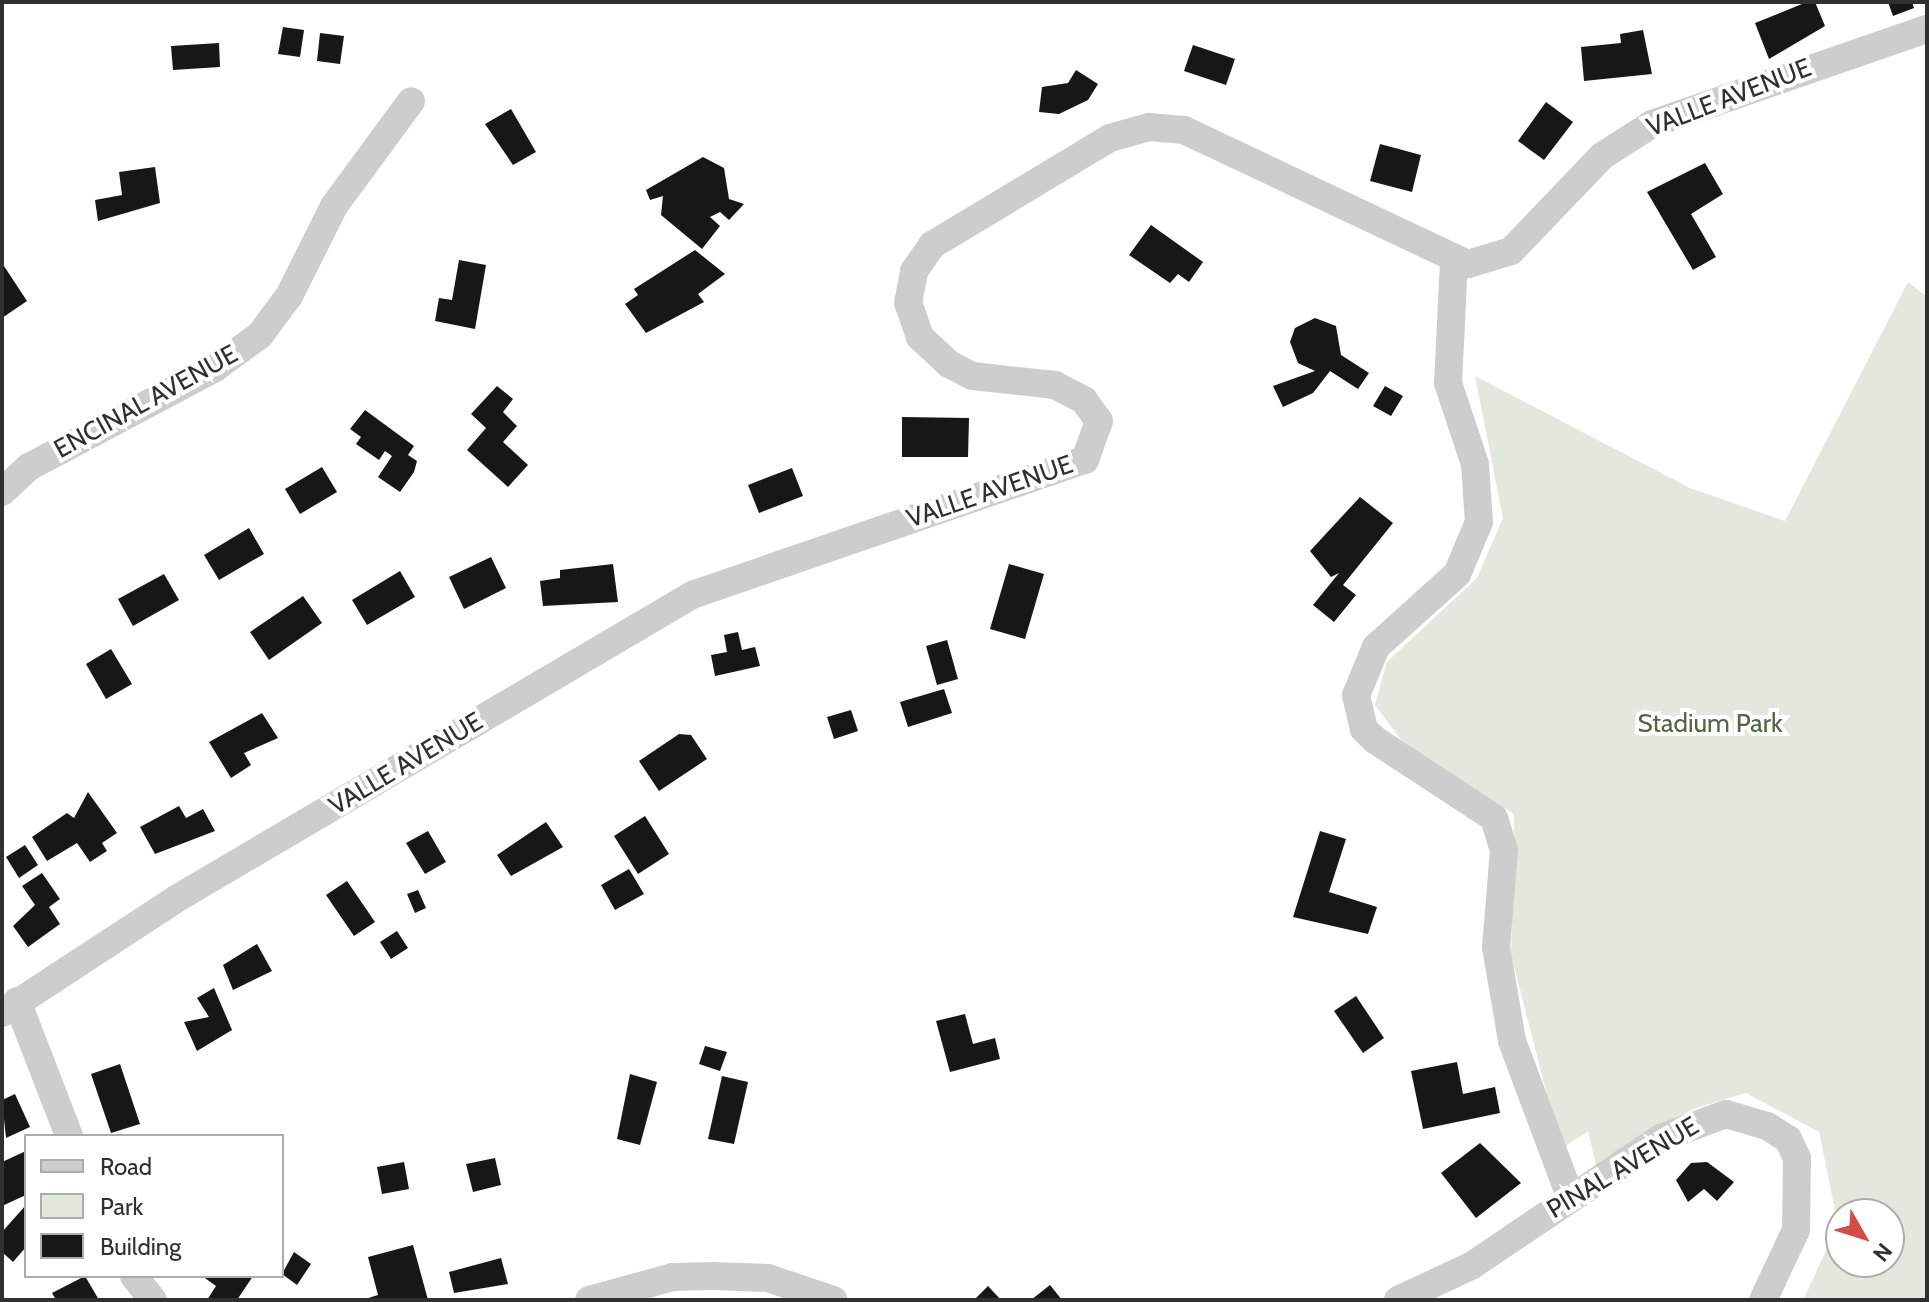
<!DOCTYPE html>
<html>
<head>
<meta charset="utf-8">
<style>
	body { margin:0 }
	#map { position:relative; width:1929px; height:1302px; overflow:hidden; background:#fff; font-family:Cabin,sans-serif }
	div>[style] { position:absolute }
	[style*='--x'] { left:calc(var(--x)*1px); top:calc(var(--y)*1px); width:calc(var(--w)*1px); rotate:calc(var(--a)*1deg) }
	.green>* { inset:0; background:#e2e8dd }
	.building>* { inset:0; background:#171717 }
	.minor>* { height:28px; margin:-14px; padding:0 14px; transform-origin:14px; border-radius:14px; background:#cdcdcd }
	span { translate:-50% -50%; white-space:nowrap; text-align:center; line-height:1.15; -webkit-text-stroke:8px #fff; paint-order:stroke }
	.street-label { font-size:26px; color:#303030 }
	.park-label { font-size:26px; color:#4f6742 }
	.frame { position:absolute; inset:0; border:4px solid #303030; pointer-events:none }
	.legend { position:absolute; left:24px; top:1134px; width:260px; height:144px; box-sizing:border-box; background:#fff; border:2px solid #acacac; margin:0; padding:10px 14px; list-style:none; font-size:24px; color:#303030 }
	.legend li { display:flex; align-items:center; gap:16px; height:40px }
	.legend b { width:40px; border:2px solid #acacac }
	.north { position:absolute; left:1825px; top:1198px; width:80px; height:80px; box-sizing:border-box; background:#fff; border:2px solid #acacac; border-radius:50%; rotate:129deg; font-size:22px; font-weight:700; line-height:32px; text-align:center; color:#303030 }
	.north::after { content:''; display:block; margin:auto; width:28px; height:36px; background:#d34c46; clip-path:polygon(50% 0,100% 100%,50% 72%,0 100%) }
</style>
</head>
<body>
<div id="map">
	<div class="green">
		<i style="clip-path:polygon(evenodd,1908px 282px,1927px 297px,1927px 1300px,1803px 1300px,1838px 1225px,1819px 1132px,1746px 1093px,1693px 1109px,1596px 1165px,1588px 1131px,1561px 1149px,1511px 955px,1514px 814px,1405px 745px,1375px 705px,1387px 662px,1477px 578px,1503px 518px,1475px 376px,1690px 488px,1785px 521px,1908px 282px,1841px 1214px,1889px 1214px,1889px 1262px,1841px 1262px,1841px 1214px)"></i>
	</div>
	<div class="building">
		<i style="clip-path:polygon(1807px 2px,1815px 2px,1825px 26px,1769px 59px,1755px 23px)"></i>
		<i style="clip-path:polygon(1888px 2px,1912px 2px,1914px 8px,1893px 16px)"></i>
		<i style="clip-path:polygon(283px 27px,304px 30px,300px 57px,278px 54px)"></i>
		<i style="clip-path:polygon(1643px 30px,1652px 74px,1584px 81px,1581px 47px,1621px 43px,1620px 34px)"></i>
		<i style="clip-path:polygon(320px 33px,344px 36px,340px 64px,317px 61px)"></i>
		<i style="clip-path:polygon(219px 43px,220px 67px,173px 70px,171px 46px)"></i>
		<i style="clip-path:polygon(1193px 45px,1235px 59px,1226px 85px,1184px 71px)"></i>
		<i style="clip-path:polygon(1076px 70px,1098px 84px,1088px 100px,1059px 114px,1039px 112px,1042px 87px,1068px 83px)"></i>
		<i style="clip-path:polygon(1546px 102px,1573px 122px,1544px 160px,1518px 141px)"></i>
		<i style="clip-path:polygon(511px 109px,536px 152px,513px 165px,485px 124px)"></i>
		<i style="clip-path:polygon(1380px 144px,1421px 155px,1412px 192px,1370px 181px)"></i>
		<i style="clip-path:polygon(703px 157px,724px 168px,729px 199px,744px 204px,729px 220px,720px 212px,710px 217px,720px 226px,702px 249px,661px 215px,663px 196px,650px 200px,646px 190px)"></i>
		<i style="clip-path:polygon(1705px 163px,1723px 194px,1691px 214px,1716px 257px,1693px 270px,1647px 192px)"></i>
		<i style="clip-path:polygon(155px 167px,160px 203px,98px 221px,95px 200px,122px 195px,119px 172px)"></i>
		<i style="clip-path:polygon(1151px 225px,1203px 262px,1189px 282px,1178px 274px,1170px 283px,1129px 255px)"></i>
		<i style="clip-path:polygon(695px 250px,725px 274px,698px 294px,704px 302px,646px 333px,625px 304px,638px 295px,634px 289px)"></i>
		<i style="clip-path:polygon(459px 260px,486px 265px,475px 329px,435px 321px,439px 298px,452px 300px)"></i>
		<i style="clip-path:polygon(2px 263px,27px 301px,2px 318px)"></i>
		<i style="clip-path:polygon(1315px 318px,1336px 326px,1341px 355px,1369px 373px,1358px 389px,1330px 371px,1313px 393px,1283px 407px,1273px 386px,1315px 371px,1298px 363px,1290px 342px,1295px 328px)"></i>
		<i style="clip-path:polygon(497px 386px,513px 399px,503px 412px,517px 426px,503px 442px,528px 465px,508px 487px,467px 450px,486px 428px,471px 414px)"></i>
		<i style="clip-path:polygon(1385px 386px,1403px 396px,1391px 416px,1373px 406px)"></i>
		<i style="clip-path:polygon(365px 410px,414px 446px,408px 455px,417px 461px,414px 472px,400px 492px,378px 477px,392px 456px,385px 451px,379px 460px,356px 444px,361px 437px,350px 429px)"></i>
		<i style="clip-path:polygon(902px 417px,969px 418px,968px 457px,902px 457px)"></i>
		<i style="clip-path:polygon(322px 467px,337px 492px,300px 514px,285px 489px)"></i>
		<i style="clip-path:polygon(792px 468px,803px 496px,759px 513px,748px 485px)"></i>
		<i style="clip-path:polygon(1360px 497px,1393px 523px,1343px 585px,1356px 595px,1334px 622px,1313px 605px,1339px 573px,1331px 577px,1310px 551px)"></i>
		<i style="clip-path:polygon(249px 528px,264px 554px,219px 580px,204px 555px)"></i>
		<i style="clip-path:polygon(491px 557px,506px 588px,464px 609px,449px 577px)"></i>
		<i style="clip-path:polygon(613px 564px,618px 602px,543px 606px,540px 581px,560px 578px,560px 570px)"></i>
		<i style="clip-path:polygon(1009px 564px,1044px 574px,1025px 639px,990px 629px)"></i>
		<i style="clip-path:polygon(400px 571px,415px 597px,367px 625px,352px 600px)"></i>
		<i style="clip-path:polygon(164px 574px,179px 600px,133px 626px,118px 599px)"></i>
		<i style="clip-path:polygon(303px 596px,322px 623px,269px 660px,250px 632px)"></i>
		<i style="clip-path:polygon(738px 632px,742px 650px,755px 647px,760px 666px,715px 676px,711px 655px,727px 652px,724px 635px)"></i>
		<i style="clip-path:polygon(947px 640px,958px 679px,937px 685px,926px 646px)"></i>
		<i style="clip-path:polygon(111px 649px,132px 684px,106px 699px,86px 664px)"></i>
		<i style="clip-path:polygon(944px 689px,952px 713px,908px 727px,900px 702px)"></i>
		<i style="clip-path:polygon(851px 710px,858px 731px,834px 739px,827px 717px)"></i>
		<i style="clip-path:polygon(262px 713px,278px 738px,244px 753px,251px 765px,231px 778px,209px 742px)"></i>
		<i style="clip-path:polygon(679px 734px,691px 735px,707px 759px,659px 791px,639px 761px)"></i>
		<i style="clip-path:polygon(88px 792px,117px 833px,102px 843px,107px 851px,90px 862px,77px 843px,47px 861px,32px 837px,67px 813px,74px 818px)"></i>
		<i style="clip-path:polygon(179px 806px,186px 818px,203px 809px,215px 831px,155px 854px,140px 827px)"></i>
		<i style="clip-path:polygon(645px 816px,669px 854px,638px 874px,614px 836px)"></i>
		<i style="clip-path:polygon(546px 822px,563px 847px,511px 876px,497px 855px)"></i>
		<i style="clip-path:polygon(428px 831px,446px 862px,425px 874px,406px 843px)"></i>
		<i style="clip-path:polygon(1320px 831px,1346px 839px,1329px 892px,1377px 907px,1368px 934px,1293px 917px)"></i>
		<i style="clip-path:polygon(25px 845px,38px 865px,19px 878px,6px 857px)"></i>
		<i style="clip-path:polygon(629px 869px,644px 894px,615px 910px,601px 885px)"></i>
		<i style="clip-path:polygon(42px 873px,60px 899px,49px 907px,60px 924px,28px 947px,13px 926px,35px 905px,22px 886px)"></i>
		<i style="clip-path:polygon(347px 881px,375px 922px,354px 936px,326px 895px)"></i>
		<i style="clip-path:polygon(418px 890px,426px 908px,415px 913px,407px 894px)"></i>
		<i style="clip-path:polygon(397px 931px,408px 948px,391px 959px,380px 942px)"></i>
		<i style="clip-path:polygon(257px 944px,272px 971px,233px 990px,223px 965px)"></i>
		<i style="clip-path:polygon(214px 988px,232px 1030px,197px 1051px,184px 1022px,209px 1017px,197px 998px)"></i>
		<i style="clip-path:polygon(1356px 996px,1384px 1038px,1363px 1053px,1334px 1011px)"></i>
		<i style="clip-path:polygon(965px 1014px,973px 1044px,995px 1038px,1000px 1059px,950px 1072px,936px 1021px)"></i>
		<i style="clip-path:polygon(705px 1046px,727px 1052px,720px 1071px,699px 1064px)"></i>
		<i style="clip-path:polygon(1457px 1062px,1463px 1094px,1495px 1087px,1500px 1113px,1423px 1129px,1411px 1071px)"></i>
		<i style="clip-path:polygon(120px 1064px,140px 1124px,111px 1133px,91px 1074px)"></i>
		<i style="clip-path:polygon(630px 1074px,657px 1082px,640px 1145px,617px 1139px)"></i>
		<i style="clip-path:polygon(722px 1076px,748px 1082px,734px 1144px,708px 1139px)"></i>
		<i style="clip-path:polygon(15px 1094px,30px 1127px,6px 1138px,2px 1100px)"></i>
		<i style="clip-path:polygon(1480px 1143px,1521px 1183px,1476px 1218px,1441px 1173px)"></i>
		<i style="clip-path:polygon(26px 1151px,26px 1195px,2px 1206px,2px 1162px)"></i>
		<i style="clip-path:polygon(495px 1158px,501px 1185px,473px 1192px,466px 1164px)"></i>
		<i style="clip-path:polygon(404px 1162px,409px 1189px,382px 1194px,377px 1167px)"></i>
		<i style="clip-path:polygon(1707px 1162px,1734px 1182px,1717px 1201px,1704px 1189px,1688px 1202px,1676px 1180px,1691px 1163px)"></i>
		<i style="clip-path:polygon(26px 1205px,26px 1247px,13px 1262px,2px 1252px,2px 1232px)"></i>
		<i style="clip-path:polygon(413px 1245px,428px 1300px,362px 1300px,378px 1295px,368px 1257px)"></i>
		<i style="clip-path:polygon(294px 1252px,311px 1264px,297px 1285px,282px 1274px)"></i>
		<i style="clip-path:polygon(501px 1258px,508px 1284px,454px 1293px,449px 1272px)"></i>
		<i style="clip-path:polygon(85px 1276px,99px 1300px,56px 1300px,52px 1293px)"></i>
		<i style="clip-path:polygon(202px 1276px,253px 1276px,237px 1300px,207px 1300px,216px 1286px)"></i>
		<i style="clip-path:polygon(1050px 1285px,1062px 1300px,1031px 1300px)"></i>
		<i style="clip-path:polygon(988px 1286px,1001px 1300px,974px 1300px)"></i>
	</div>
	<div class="minor">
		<i style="--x:1454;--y:261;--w:122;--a:92.8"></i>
		<i style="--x:1448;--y:383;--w:85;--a:71.6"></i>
		<i style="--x:1475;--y:464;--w:58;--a:86.1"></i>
		<i style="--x:1479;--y:522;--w:56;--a:112.9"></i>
		<i style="--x:1457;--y:574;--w:109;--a:138"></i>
		<i style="--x:1376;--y:647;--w:52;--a:112.6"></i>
		<i style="--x:1356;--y:695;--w:35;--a:77"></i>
		<i style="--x:1364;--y:729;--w:16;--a:45"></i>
		<i style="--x:1375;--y:740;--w:142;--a:33.2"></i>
		<i style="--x:1494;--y:818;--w:34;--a:73"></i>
		<i style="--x:1504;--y:850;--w:97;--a:94.7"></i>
		<i style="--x:1496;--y:947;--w:95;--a:80.3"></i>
		<i style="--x:1512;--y:1041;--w:165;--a:69.5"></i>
		<i style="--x:2;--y:492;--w:37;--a:-43"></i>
		<i style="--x:29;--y:467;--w:211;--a:-28"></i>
		<i style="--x:215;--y:368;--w:56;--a:-36.3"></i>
		<i style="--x:260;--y:335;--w:49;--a:-53.4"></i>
		<i style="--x:289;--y:296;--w:101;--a:-63.4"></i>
		<i style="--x:334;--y:206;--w:130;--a:-53.7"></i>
		<i style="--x:17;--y:1001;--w:145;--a:68.9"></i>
		<i style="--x:2;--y:1013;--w:208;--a:-33.2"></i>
		<i style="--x:176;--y:899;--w:599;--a:-30.5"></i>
		<i style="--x:692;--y:595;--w:416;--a:-19"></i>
		<i style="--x:1085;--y:460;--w:41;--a:-70.3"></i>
		<i style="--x:1099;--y:421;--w:26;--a:-126"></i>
		<i style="--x:1084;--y:400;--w:33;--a:-153"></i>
		<i style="--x:1055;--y:385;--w:83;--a:-173.8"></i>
		<i style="--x:972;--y:376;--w:26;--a:-152"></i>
		<i style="--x:949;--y:364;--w:40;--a:-137"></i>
		<i style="--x:920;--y:337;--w:36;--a:-109"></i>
		<i style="--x:908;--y:303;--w:33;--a:-79"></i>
		<i style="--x:914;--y:271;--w:32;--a:-55"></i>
		<i style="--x:932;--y:245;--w:208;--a:-31"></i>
		<i style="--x:1110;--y:138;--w:41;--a:-15.8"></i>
		<i style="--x:1149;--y:127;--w:35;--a:5"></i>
		<i style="--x:1184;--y:130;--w:314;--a:25.3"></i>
		<i style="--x:1468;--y:264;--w:45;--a:-16.8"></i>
		<i style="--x:1511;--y:251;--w:132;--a:-46.2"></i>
		<i style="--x:1602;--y:156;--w:59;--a:-32.6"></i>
		<i style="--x:1652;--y:124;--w:291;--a:-19.1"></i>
		<i style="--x:134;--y:1276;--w:31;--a:52"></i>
		<i style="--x:589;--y:1300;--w:87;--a:-15.3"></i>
		<i style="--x:673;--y:1277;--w:40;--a:-1.4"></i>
		<i style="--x:713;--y:1276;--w:55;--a:2.1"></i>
		<i style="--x:768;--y:1278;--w:69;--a:18.7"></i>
		<i style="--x:1398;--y:1300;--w:81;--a:-25"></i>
		<i style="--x:1471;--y:1266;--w:229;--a:-34"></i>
		<i style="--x:1661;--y:1138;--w:69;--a:-20.3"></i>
		<i style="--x:1726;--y:1114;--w:43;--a:16.3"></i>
		<i style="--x:1767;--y:1126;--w:25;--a:32"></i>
		<i style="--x:1788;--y:1139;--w:21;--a:65"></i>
		<i style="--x:1797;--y:1158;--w:72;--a:90.8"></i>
		<i style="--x:1796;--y:1230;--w:77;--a:115.2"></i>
	</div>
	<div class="street-label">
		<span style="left:1729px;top:98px;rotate:-21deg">VALLE AVENUE</span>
		<span style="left:146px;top:402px;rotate:-29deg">ENCINAL AVENUE</span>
		<span style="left:990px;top:492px;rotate:-19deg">VALLE AVENUE</span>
		<span style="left:406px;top:764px;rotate:-31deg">VALLE AVENUE</span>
		<span style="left:1623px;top:1168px;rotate:-31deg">PINAL AVENUE</span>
	</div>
	<div class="park-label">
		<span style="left:1710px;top:724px">Stadium Park</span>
	</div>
	<div class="frame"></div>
	<ul class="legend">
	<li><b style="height:10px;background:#cdcdcd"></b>Road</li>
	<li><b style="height:22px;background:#e2e8dd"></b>Park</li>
	<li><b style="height:22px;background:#171717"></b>Building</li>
	</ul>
	<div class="north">N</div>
</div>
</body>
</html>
